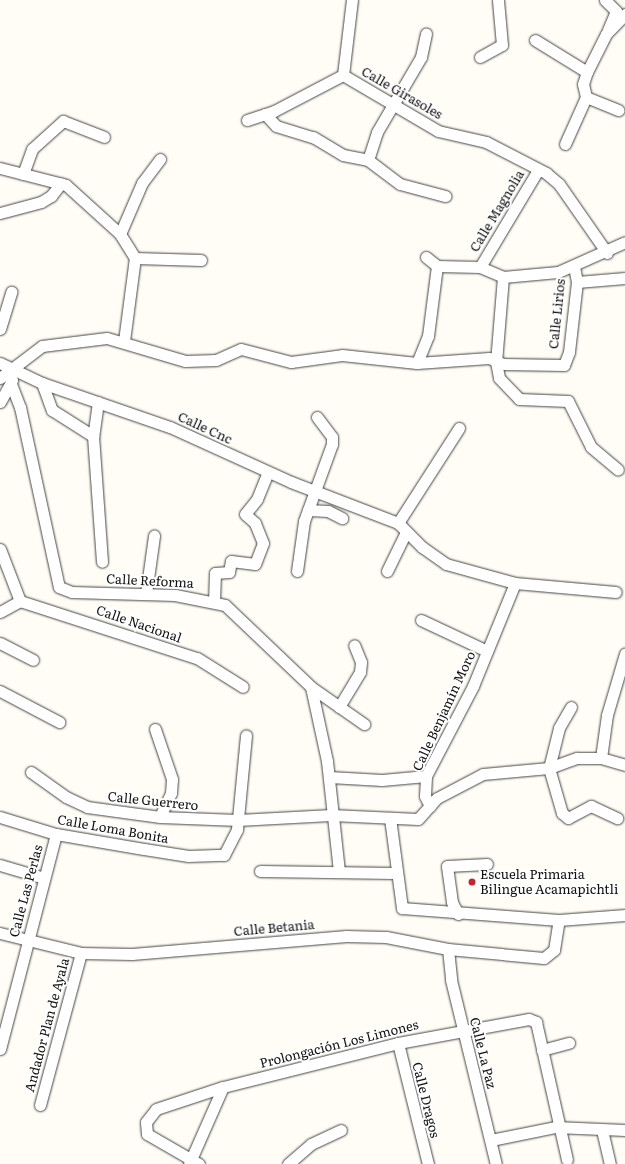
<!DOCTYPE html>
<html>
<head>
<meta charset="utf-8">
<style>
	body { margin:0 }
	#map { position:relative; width:625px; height:1164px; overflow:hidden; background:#fffdf5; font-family:Literata,serif }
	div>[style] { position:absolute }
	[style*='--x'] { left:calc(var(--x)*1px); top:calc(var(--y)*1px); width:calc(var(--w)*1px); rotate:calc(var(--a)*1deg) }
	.roads { filter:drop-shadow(0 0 1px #444) drop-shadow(0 0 1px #444) }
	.street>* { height:11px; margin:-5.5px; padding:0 5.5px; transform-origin:5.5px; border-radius:5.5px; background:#fff }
	.dots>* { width:11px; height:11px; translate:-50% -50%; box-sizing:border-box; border:2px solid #fff; border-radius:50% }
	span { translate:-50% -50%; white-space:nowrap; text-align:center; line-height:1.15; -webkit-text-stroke:4px #fff; paint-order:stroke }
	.street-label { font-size:13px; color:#111 }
	.poi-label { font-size:13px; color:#111 }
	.left { translate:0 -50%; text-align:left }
</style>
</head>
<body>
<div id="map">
	<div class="roads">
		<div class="street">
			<i style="--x:605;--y:0;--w:16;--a:45"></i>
			<i style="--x:616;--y:11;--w:21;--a:113"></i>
			<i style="--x:535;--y:40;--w:61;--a:31.6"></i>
			<i style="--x:480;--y:57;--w:25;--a:-29"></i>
			<i style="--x:502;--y:45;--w:45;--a:-95.1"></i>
			<i style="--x:343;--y:75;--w:110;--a:30.5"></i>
			<i style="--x:438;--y:131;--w:49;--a:12.9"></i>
			<i style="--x:486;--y:142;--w:68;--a:27.3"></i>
			<i style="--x:546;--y:173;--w:17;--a:40"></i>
			<i style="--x:559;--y:184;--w:84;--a:55.2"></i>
			<i style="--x:343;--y:75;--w:76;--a:-83.2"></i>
			<i style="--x:586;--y:97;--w:13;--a:-103"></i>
			<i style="--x:583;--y:84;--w:13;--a:-72"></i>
			<i style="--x:587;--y:72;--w:42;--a:-63.4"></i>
			<i style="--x:606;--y:34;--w:28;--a:-46"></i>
			<i style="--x:586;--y:97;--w:35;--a:22"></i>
			<i style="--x:265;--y:114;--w:16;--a:47"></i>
			<i style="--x:276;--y:126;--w:39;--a:17"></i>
			<i style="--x:313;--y:137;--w:35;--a:31"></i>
			<i style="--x:343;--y:155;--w:25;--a:11"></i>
			<i style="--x:368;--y:160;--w:40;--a:37"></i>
			<i style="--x:400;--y:184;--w:47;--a:14.9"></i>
			<i style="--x:247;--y:120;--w:28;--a:-18"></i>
			<i style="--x:274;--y:111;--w:78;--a:-27.6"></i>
			<i style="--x:565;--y:144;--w:51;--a:-65.9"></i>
			<i style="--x:368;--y:160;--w:29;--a:-72"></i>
			<i style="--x:377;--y:132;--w:87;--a:-59.6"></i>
			<i style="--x:421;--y:57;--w:24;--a:-78"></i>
			<i style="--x:0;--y:168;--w:68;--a:14.4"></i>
			<i style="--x:66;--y:185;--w:73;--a:42.2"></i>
			<i style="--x:23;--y:174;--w:27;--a:-70"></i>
			<i style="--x:32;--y:149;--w:42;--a:-42.1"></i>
			<i style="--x:63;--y:121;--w:44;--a:21.3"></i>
			<i style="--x:0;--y:213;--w:42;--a:-15"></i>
			<i style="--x:41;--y:202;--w:12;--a:-31"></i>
			<i style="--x:51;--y:196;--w:16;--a:-52"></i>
			<i style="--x:426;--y:257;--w:14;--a:39"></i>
			<i style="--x:437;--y:266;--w:43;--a:1.3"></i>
			<i style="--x:480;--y:267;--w:25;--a:23"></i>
			<i style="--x:503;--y:277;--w:85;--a:94.7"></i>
			<i style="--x:496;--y:362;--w:16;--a:79"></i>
			<i style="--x:499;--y:378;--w:29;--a:46"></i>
			<i style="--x:519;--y:399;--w:49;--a:2.3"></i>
			<i style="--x:568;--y:401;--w:51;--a:63.4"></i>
			<i style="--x:591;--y:447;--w:35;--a:40"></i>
			<i style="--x:135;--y:258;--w:28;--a:-122"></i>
			<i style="--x:120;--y:234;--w:56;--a:-66.7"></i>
			<i style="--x:142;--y:183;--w:30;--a:-53"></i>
			<i style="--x:135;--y:258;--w:66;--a:1.7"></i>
			<i style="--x:480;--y:267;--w:113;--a:-59.1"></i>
			<i style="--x:503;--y:277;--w:55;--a:-5.2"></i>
			<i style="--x:558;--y:272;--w:73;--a:-24.1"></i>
			<i style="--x:577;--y:282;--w:48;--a:-4.8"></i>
			<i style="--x:0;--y:329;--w:39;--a:-73"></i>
			<i style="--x:124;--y:341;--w:84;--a:-82.5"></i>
			<i style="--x:0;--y:363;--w:47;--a:25.5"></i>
			<i style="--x:42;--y:383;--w:135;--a:19"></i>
			<i style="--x:170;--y:427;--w:133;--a:24.4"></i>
			<i style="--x:291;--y:482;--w:115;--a:21"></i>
			<i style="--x:398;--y:523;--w:34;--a:45"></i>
			<i style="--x:422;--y:547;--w:29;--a:35"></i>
			<i style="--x:446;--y:564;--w:72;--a:15.4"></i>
			<i style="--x:515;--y:583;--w:101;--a:5.1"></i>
			<i style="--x:417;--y:363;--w:29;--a:-68"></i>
			<i style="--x:428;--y:336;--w:71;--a:-82.7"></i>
			<i style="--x:0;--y:378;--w:53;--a:-37.3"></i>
			<i style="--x:42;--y:346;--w:65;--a:-7"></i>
			<i style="--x:107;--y:338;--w:81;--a:16.4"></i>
			<i style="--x:185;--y:361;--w:31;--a:-2"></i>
			<i style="--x:216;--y:360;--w:27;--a:-24"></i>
			<i style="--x:241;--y:349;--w:52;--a:14.6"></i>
			<i style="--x:291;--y:362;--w:51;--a:-7.8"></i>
			<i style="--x:342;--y:355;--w:75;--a:6.1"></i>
			<i style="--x:417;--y:363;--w:72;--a:-4"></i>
			<i style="--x:489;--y:358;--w:15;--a:23"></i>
			<i style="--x:503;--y:364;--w:61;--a:0.9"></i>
			<i style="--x:564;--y:365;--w:14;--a:-69"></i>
			<i style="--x:569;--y:352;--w:70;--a:-83.5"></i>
			<i style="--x:577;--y:282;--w:15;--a:-101"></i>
			<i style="--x:42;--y:383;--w:29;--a:70"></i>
			<i style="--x:52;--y:410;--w:49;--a:32.4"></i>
			<i style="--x:11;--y:384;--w:25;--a:69"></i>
			<i style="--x:20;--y:407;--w:184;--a:77.8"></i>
			<i style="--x:59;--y:587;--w:14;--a:21"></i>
			<i style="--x:72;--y:592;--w:103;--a:1.7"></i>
			<i style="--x:175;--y:595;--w:51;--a:11.3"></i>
			<i style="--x:225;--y:605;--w:119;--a:43.6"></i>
			<i style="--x:311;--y:687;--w:76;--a:77.8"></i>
			<i style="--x:327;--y:761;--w:111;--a:83.8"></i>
			<i style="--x:0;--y:402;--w:25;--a:-61"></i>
			<i style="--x:98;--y:402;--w:34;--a:98"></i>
			<i style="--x:93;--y:436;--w:126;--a:85.9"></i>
			<i style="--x:308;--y:510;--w:20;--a:3"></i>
			<i style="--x:328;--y:511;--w:16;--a:27"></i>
			<i style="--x:398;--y:523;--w:113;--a:-57.3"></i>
			<i style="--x:0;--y:549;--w:56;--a:69"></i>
			<i style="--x:297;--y:571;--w:50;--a:-82"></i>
			<i style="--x:304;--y:521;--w:82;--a:-70"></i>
			<i style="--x:332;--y:444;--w:7;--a:-90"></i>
			<i style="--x:332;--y:437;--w:25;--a:-127"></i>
			<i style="--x:387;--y:571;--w:43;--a:-64"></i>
			<i style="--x:146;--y:593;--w:58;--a:-82"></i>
			<i style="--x:20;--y:601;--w:186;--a:17.9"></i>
			<i style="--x:197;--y:658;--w:54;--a:32.2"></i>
			<i style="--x:214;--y:602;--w:29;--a:-88"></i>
			<i style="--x:215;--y:573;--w:14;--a:-4"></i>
			<i style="--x:229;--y:572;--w:11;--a:-80"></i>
			<i style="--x:231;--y:561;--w:24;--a:7"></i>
			<i style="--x:255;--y:564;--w:22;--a:-69"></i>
			<i style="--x:263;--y:543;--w:22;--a:-112"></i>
			<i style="--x:255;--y:523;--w:13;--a:-138"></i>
			<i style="--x:245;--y:514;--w:19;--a:-51"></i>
			<i style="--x:257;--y:499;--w:29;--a:-68"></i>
			<i style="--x:0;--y:612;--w:23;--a:-29"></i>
			<i style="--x:421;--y:620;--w:73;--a:25.2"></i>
			<i style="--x:0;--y:643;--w:37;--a:27"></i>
			<i style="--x:311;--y:687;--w:65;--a:34.9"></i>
			<i style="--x:0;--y:691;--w:67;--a:27.7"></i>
			<i style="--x:339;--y:707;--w:41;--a:-59"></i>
			<i style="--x:360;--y:672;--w:10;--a:-84"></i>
			<i style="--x:361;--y:662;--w:18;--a:-112"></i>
			<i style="--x:571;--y:707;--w:24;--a:120"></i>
			<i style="--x:559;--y:728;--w:41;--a:104"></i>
			<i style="--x:549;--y:768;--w:47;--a:73.9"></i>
			<i style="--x:562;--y:813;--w:8;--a:40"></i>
			<i style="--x:568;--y:818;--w:26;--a:-28"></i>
			<i style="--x:591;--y:806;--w:29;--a:25"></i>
			<i style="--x:155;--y:729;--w:53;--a:71.2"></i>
			<i style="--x:172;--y:779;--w:14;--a:94"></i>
			<i style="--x:171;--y:793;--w:26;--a:115"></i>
			<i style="--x:601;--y:758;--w:43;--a:-82.1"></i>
			<i style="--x:607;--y:715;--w:64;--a:-73.6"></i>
			<i style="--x:31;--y:772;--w:43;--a:35.5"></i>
			<i style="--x:66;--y:797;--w:23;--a:25"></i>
			<i style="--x:87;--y:807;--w:74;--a:7.8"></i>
			<i style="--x:160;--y:817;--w:78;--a:2.2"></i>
			<i style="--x:238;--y:820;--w:93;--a:-3.1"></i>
			<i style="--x:331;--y:815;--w:87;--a:2.6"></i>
			<i style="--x:418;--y:819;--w:28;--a:-48"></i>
			<i style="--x:437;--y:798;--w:52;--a:-27.6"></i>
			<i style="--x:483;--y:774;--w:66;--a:-5.2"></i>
			<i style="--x:549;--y:768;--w:30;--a:-20"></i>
			<i style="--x:577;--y:758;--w:24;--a:0"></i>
			<i style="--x:601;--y:758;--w:25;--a:16"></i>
			<i style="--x:329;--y:777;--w:53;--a:3.2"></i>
			<i style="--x:382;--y:780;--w:44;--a:-5.2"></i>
			<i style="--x:430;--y:806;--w:11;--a:-117"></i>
			<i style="--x:425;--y:796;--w:20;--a:-87"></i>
			<i style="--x:426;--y:776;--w:102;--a:-62.4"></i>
			<i style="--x:473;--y:686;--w:111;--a:-67.8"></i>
			<i style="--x:0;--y:817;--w:59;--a:16.9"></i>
			<i style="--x:56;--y:834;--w:89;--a:9.7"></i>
			<i style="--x:144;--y:849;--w:45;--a:9"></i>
			<i style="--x:188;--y:856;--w:36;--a:-2"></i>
			<i style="--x:224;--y:855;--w:29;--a:-63"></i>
			<i style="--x:237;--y:829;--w:94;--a:-84.5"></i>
			<i style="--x:390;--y:818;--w:91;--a:82.4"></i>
			<i style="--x:402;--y:908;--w:157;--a:4.4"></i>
			<i style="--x:559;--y:920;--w:66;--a:-4.3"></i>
			<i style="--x:0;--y:865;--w:46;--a:16.5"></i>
			<i style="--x:260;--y:871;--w:135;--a:0.8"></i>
			<i style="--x:458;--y:914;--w:13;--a:-117"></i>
			<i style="--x:452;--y:902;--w:36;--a:-98"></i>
			<i style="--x:447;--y:866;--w:40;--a:-2.9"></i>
			<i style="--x:0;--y:933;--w:83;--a:13.9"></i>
			<i style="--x:81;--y:953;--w:51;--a:1.1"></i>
			<i style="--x:132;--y:954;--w:215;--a:-4.8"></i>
			<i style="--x:346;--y:936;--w:40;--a:1.4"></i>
			<i style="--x:386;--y:937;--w:63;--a:11"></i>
			<i style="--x:448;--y:949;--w:96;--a:5.4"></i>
			<i style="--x:544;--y:958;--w:13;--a:-39"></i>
			<i style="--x:554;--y:950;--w:30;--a:-81"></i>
			<i style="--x:448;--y:949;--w:31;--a:84"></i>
			<i style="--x:451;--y:980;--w:189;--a:76.3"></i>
			<i style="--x:398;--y:1043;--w:125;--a:76.1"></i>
			<i style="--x:0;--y:1049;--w:222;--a:-75.4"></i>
			<i style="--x:542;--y:1050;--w:28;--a:-15"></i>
			<i style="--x:40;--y:1105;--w:157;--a:-74.9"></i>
			<i style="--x:602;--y:1130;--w:35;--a:77"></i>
			<i style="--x:491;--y:1140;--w:65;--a:-11.5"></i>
			<i style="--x:555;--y:1127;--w:70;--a:2.5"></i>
			<i style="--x:189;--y:1164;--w:84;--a:-66.2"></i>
			<i style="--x:199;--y:1164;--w:60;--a:-150"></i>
			<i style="--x:147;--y:1134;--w:12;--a:-95"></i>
			<i style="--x:146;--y:1122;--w:16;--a:-52"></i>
			<i style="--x:156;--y:1109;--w:71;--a:-18.2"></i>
			<i style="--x:223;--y:1087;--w:180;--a:-14.1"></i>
			<i style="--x:398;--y:1043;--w:133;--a:-10.4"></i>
			<i style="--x:529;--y:1019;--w:8;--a:23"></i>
			<i style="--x:536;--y:1022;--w:141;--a:77.3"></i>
			<i style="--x:288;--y:1164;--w:30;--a:-41"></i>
			<i style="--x:311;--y:1144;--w:33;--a:-25"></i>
		</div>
	</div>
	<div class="dots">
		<i style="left:472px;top:882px;background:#c4262e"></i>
	</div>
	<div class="street-label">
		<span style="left:402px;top:93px;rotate:30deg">Calle Girasoles</span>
		<span style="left:497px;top:211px;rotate:-59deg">Calle Magnolia</span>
		<span style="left:557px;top:314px;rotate:-84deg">Calle Lirios</span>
		<span style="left:205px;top:428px;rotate:25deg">Calle Cnc</span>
		<span style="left:150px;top:581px;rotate:3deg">Calle Reforma</span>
		<span style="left:139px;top:624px;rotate:19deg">Calle Nacional</span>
		<span style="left:444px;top:711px;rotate:-65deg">Calle Benjamín Moro</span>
		<span style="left:153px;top:801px;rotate:6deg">Calle Guerrero</span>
		<span style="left:113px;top:829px;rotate:10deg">Calle Loma Bonita</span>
		<span style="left:26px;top:891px;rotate:-75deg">Calle Las Perlas</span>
		<span style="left:274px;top:928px;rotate:-5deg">Calle Betania</span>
		<span style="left:47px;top:1025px;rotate:-75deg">Andador Plan de Ayala</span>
		<span style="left:339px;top:1044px;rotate:-14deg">Prolongación Los Limones</span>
		<span style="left:483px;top:1053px;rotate:76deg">Calle La Paz</span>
		<span style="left:426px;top:1100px;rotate:76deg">Calle Dragos</span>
	</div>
	<div class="poi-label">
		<span class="left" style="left:480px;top:882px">Escuela Primaria<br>Bilingue Acamapichtli</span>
	</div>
</div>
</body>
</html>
